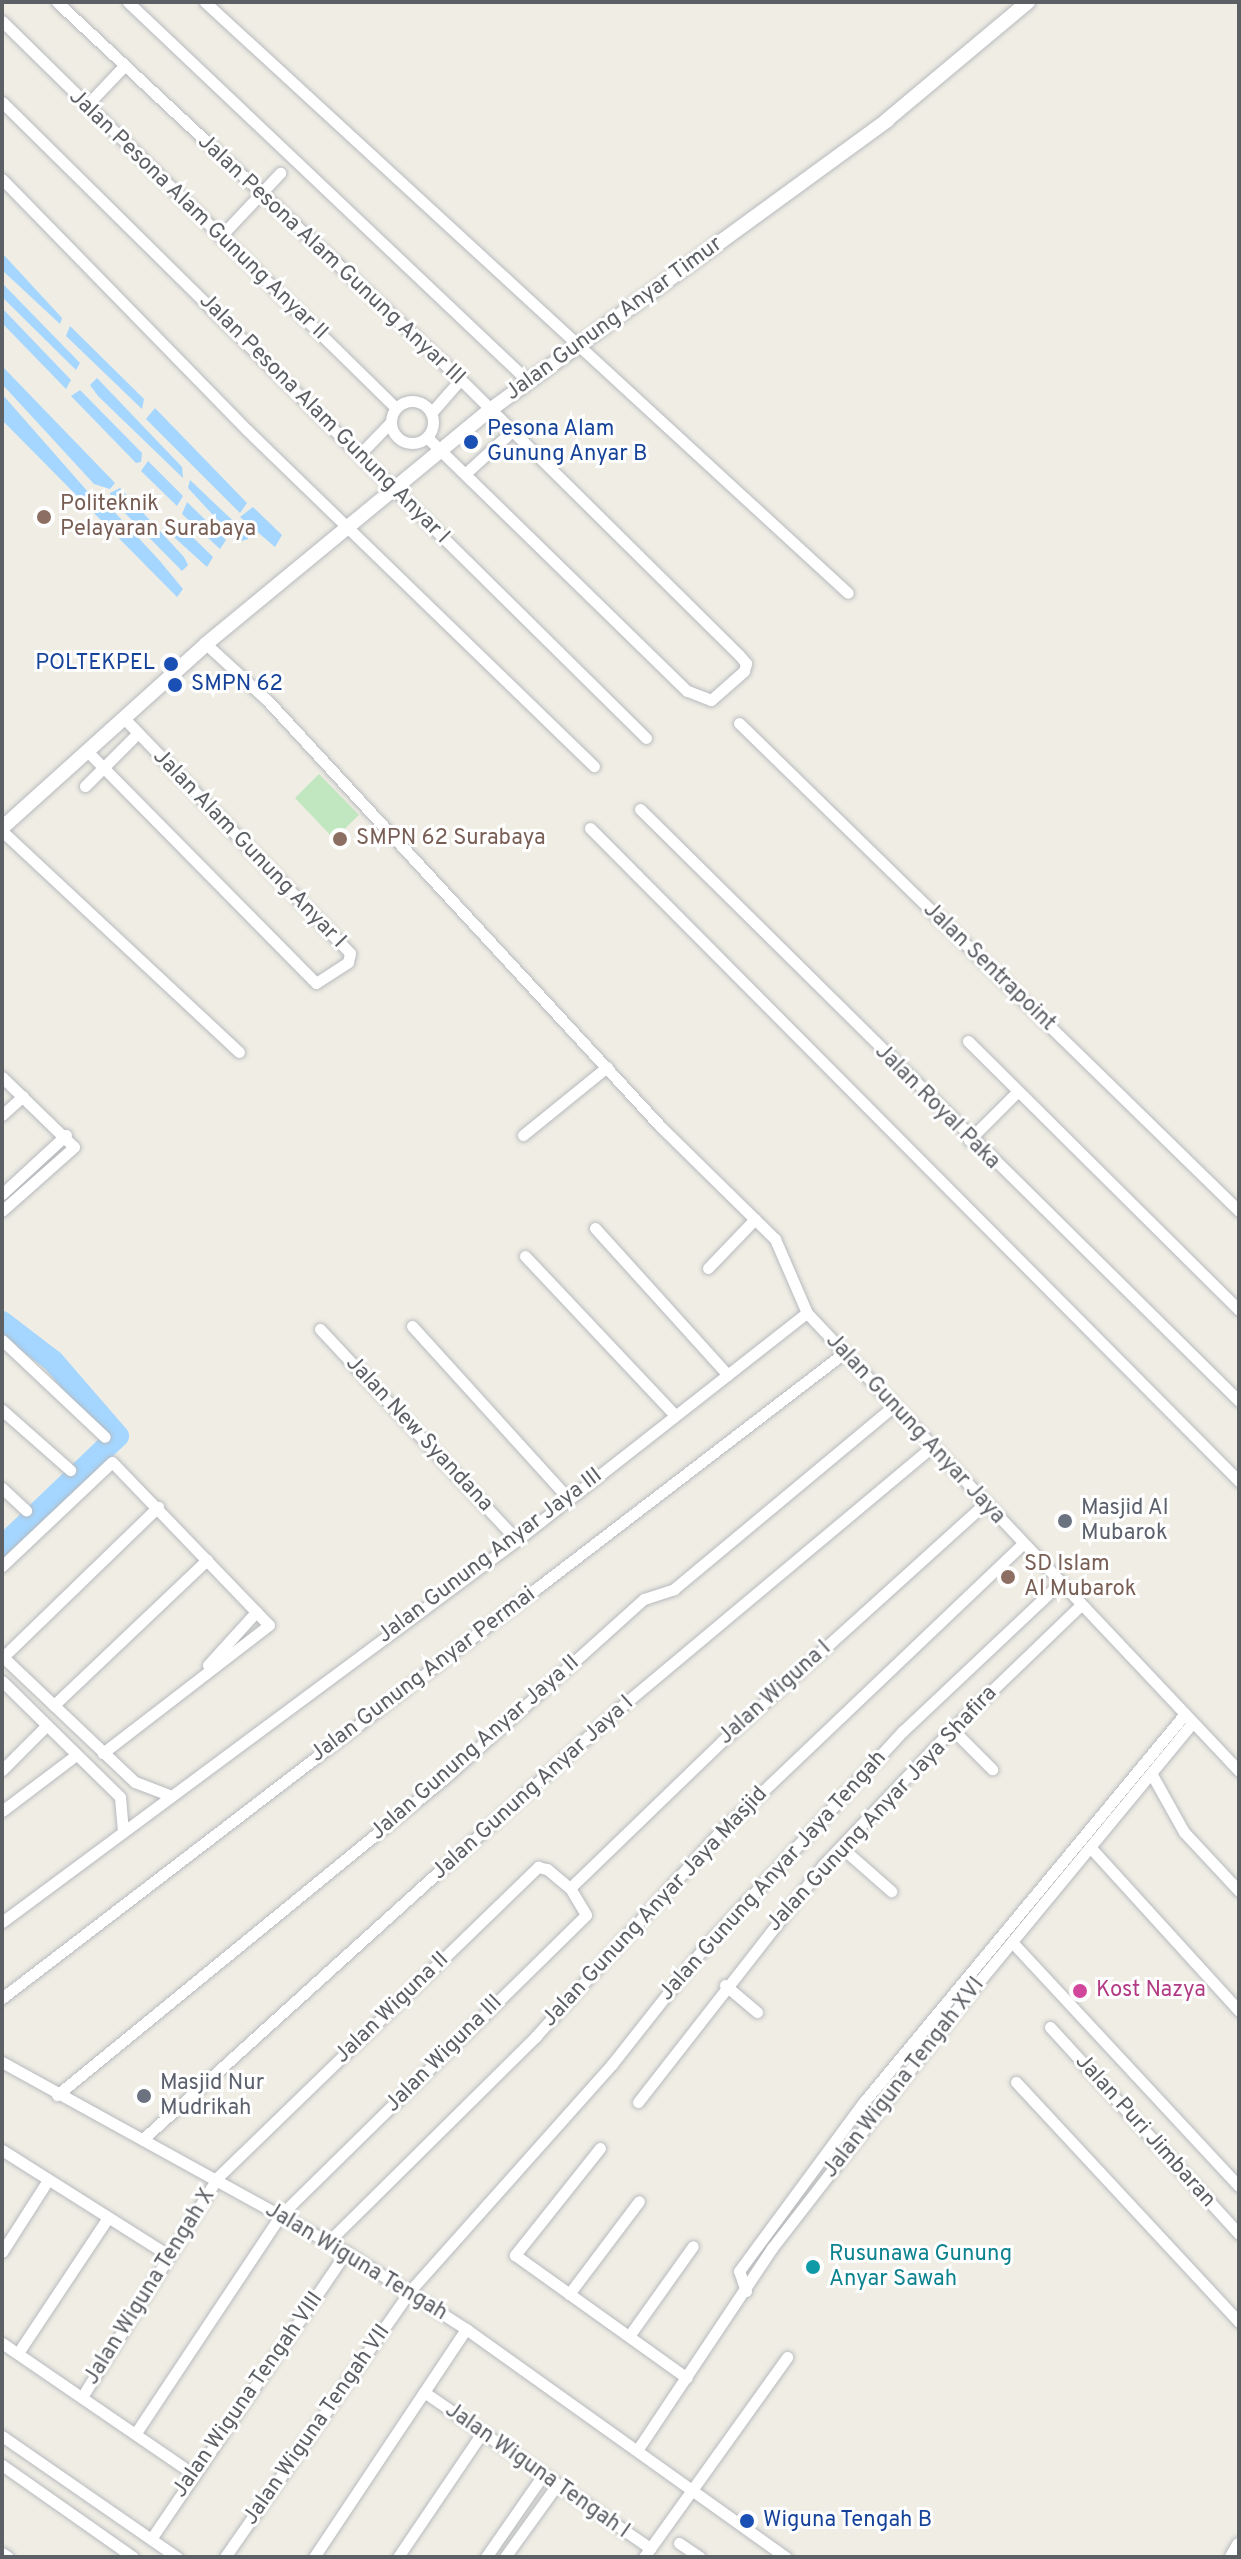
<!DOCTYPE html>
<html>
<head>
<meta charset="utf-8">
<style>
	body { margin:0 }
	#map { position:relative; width:1241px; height:2559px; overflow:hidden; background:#efede4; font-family:Overpass,sans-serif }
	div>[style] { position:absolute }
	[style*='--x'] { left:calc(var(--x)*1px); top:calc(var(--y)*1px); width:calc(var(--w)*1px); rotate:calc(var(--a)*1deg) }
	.green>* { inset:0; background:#c0e7c0 }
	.water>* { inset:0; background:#a4d6ff }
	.river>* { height:22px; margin:-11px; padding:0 11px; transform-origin:11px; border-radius:11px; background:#a4d6ff }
	.roads { filter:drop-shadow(0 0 2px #b7babe) drop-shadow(0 0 2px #b7babe) }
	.minor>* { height:11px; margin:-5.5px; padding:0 5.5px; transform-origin:5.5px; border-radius:5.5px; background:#fff }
	.minor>.ring { margin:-5.5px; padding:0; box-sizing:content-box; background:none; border:11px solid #fff; border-radius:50% }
	.tertiary>* { height:14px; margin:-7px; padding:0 7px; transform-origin:7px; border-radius:7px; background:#fff }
	.dots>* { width:22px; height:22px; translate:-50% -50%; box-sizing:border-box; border:4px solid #fff; border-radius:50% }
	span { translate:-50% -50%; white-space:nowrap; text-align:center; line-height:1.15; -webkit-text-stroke:6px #fff; paint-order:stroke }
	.street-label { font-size:22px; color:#5c6065 }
	.transit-label { font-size:22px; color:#164399 }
	.left { translate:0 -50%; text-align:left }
	.right { translate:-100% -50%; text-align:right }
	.education-label { font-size:22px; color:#785e54 }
	.worship-label { font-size:22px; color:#5b616d }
	.hotel-label { font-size:22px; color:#b23c85 }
	.culture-label { font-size:22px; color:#0d838f }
	.frame { position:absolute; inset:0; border:4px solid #5c6065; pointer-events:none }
</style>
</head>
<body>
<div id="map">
	<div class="green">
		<i style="clip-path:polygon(319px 774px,359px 815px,334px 839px,295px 798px)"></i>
	</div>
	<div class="water">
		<i style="clip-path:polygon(2px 253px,62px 318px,60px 324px,2px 270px)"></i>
		<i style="clip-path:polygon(2px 283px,80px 363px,76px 370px,2px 297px)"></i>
		<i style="clip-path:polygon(2px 308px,71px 380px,66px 389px,2px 323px)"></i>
		<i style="clip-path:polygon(70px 326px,144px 399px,142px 409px,66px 336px)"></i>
		<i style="clip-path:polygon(2px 366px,115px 483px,110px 489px,94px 484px,2px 384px)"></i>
		<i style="clip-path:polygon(97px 378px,182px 467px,183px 478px,98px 396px,90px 385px)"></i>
		<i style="clip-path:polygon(80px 390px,142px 453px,141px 462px,136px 463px,71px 396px)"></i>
		<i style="clip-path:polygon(2px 394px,89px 493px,106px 503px,159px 560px,183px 589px,177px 597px,2px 420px)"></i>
		<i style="clip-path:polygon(155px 408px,247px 503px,240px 513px,146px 419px)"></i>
		<i style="clip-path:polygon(148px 461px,183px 496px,177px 506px,141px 471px)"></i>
		<i style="clip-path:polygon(190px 480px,249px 536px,248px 539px,238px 542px,188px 488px)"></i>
		<i style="clip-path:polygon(120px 488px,184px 557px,188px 565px,182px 571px,111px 499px,110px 493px)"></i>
		<i style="clip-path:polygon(187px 502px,226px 540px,220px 549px,182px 514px)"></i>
		<i style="clip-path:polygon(253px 507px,282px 535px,275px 547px,240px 517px)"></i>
		<i style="clip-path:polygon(172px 517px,213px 557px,207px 567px,164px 528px)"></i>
	</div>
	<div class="river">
		<i style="--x:2;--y:1322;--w:64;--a:37.4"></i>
		<i style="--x:53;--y:1361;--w:99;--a:49.1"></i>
		<i style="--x:118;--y:1436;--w:161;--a:136.3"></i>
	</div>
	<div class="roads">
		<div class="minor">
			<i style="--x:57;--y:2;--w:539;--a:43.05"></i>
			<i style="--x:451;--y:370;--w:405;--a:44.7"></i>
			<i style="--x:739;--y:655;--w:11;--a:49"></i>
			<i style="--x:746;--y:663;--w:8;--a:104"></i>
			<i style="--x:744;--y:671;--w:44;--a:138.7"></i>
			<i style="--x:711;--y:700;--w:26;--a:-159"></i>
			<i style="--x:687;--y:691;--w:363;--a:-135.7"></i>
			<i style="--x:128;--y:2;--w:552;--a:43.46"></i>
			<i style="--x:205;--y:2;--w:873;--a:42.59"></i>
			<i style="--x:2;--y:21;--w:552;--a:44.49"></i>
			<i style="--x:2;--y:102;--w:905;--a:44.64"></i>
			<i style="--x:86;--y:106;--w:55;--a:-46.5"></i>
			<i style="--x:2;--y:179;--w:351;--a:45.7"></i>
			<i style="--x:247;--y:430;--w:483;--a:44.1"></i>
			<i style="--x:220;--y:237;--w:88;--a:-46.8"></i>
			<i class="ring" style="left:391px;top:401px;width:31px;height:31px"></i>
			<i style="--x:431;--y:413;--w:44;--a:-48.7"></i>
			<i style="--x:361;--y:453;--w:42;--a:-46"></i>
			<i style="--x:466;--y:473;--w:62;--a:-42.4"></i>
			<i style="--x:206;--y:644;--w:83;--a:42.6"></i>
			<i style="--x:267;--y:700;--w:581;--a:47.3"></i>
			<i style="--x:661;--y:1127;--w:160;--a:44.5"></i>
			<i style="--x:775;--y:1239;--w:81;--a:66.6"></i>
			<i style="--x:807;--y:1313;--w:630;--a:46.67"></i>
			<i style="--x:739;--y:723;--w:699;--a:44.3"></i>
			<i style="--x:89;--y:753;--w:323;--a:45.4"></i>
			<i style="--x:316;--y:983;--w:38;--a:-33"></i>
			<i style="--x:348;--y:962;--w:9;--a:-77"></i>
			<i style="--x:350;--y:953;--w:325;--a:-133.9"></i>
			<i style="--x:85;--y:786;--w:75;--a:-45"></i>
			<i style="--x:640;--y:809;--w:842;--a:44.66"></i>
			<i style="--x:590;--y:828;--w:921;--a:45.18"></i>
			<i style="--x:2;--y:831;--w:324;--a:43"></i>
			<i style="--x:968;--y:1041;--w:382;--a:44.8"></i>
			<i style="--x:2;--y:1077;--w:100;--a:44.2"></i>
			<i style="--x:74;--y:1147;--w:96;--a:138.4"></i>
			<i style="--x:2;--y:1115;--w:28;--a:-42"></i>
			<i style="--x:523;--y:1135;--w:108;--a:-39"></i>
			<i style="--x:969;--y:1140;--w:66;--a:-45"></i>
			<i style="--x:2;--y:1194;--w:87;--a:-42.7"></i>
			<i style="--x:595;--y:1228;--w:198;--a:47.9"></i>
			<i style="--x:525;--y:1256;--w:219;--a:46.7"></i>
			<i style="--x:708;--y:1268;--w:68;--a:-46.2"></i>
			<i style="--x:412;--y:1326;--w:232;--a:47.8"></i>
			<i style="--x:320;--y:1329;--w:289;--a:47"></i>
			<i style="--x:2;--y:1340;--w:141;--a:43.3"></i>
			<i style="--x:2;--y:1410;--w:91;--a:41.4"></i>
			<i style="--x:2;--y:1488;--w:33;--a:43"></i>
			<i style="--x:2;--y:1566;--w:151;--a:-43.4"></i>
			<i style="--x:112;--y:1462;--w:226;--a:46.1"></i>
			<i style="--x:269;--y:1625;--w:210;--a:142.4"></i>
			<i style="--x:2;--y:1656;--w:183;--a:43.5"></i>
			<i style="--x:135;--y:1782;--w:36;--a:21"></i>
			<i style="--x:3;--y:1657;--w:216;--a:-44.1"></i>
			<i style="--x:208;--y:1665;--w:72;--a:-47.8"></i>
			<i style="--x:2;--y:1681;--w:165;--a:44.5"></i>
			<i style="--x:120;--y:1797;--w:32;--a:85"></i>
			<i style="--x:54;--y:1705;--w:211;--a:-43.5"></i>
			<i style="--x:952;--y:1729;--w:57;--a:45"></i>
			<i style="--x:2;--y:1770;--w:62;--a:-45"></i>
			<i style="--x:1151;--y:1773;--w:68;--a:60.8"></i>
			<i style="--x:1184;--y:1832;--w:81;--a:47"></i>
			<i style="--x:2;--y:1811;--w:93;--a:-37.1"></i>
			<i style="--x:841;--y:1847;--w:67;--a:41.3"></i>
			<i style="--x:1090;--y:1847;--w:222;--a:47.7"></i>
			<i style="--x:570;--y:1888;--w:211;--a:-44"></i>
			<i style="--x:722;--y:1741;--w:353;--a:-42.1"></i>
			<i style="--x:2;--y:1922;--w:641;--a:-36.57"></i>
			<i style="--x:517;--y:1540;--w:368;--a:-38.1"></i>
			<i style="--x:1012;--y:1942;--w:333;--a:47.1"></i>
			<i style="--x:725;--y:1985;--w:42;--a:40.2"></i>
			<i style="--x:2;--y:1998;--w:1062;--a:-37.46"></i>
			<i style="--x:1050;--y:2027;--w:280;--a:47.6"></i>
			<i style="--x:2;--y:2062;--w:393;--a:28.9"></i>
			<i style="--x:346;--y:2252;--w:143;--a:32.7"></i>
			<i style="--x:466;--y:2329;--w:393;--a:35.5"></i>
			<i style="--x:1016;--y:2082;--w:328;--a:47.1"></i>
			<i style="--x:57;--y:2095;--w:502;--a:-39.27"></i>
			<i style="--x:446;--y:1777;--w:266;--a:-42"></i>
			<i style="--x:644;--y:1599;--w:32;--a:-18"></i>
			<i style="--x:674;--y:1589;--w:286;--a:-39.8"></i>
			<i style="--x:638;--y:2102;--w:301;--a:-52"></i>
			<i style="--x:823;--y:1865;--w:187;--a:-46.5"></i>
			<i style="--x:952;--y:1729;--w:179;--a:-43.9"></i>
			<i style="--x:143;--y:2139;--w:647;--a:-42.12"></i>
			<i style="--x:623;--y:1705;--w:403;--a:-39.9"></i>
			<i style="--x:600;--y:2148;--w:137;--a:128.5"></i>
			<i style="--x:515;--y:2255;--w:211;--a:35.6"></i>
			<i style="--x:2;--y:2150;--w:196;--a:32.3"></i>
			<i style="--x:328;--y:2242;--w:293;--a:-44.7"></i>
			<i style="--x:536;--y:2036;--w:273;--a:-48"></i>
			<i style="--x:719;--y:1833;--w:419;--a:-43.6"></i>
			<i style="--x:2;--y:2252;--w:85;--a:-57.4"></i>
			<i style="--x:746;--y:2291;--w:21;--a:-109"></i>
			<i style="--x:739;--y:2271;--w:209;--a:-53.6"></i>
			<i style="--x:863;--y:2103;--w:504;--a:-50.4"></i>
			<i style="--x:569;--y:2294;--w:116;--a:-53"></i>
			<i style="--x:629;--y:2336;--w:110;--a:-54.6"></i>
			<i style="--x:2;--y:2343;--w:232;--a:34.4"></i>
			<i style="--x:18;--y:2353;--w:161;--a:-56.4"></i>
			<i style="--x:424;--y:2392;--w:275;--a:34.6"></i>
			<i style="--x:82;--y:2397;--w:259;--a:-58.3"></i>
			<i style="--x:218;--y:2177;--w:446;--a:-44.1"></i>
			<i style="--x:538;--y:1867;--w:9;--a:13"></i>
			<i style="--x:547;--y:1869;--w:30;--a:40"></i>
			<i style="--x:570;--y:1888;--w:31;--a:59"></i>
			<i style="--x:586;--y:1915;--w:429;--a:135.5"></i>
			<i style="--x:280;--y:2216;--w:260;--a:123.6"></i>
			<i style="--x:2;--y:2436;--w:213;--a:34.7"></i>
			<i style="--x:638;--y:2449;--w:242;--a:-56.3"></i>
			<i style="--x:772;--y:2248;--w:334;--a:-52.2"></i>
			<i style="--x:977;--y:1984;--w:338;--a:-50.5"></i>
			<i style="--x:2;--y:2465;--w:160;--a:35.1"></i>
			<i style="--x:151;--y:2539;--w:347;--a:-55.8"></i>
			<i style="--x:679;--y:2543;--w:25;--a:34"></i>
			<i style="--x:2;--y:2553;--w:7;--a:34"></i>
			<i style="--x:225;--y:2557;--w:323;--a:-55.2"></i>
			<i style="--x:409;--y:2292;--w:305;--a:-48.3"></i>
			<i style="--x:612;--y:2064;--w:145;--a:-51.7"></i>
			<i style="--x:702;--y:1950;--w:297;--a:-47.5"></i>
			<i style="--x:903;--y:1731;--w:216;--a:-43.3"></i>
			<i style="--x:314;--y:2557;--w:274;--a:-56.3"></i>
			<i style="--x:398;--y:2557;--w:150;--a:-55.9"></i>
			<i style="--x:486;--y:2557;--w:100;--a:-55.2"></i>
			<i style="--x:505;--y:2557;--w:89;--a:-54.2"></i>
			<i style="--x:644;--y:2557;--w:246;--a:-54.4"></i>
		</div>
		<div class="tertiary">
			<i style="--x:2;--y:828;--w:275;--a:-42"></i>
			<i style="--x:206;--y:644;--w:368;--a:-39.5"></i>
			<i style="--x:490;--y:410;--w:492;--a:-36.1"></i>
			<i style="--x:887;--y:120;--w:184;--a:-39.9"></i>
			<i style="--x:1232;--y:2557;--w:14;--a:-60"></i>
		</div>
	</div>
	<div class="dots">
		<i style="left:471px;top:442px;background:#1a4fb4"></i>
		<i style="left:44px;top:517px;background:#8d6e63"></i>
		<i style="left:171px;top:664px;background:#1a4fb4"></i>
		<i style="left:175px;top:685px;background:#1a4fb4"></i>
		<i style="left:340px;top:839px;background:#8d6e63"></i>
		<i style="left:1065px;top:1521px;background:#6b7280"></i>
		<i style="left:1008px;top:1577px;background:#8d6e63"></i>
		<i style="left:1080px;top:1991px;background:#d1479c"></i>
		<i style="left:144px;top:2096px;background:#6b7280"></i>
		<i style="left:813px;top:2267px;background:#0f9aa8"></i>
		<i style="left:747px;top:2521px;background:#1a4fb4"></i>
	</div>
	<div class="street-label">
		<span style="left:198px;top:215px;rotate:44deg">Jalan Pesona Alam Gunung Anyar II</span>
		<span style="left:331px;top:260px;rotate:43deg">Jalan Pesona Alam Gunung Anyar III</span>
		<span style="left:614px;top:319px;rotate:-36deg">Jalan Gunung Anyar Timur</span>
		<span style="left:324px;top:419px;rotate:45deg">Jalan Pesona Alam Gunung Anyar I</span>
		<span style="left:249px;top:849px;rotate:46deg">Jalan Alam Gunung Anyar I</span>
		<span style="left:989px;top:967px;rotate:44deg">Jalan Sentrapoint</span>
		<span style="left:937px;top:1107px;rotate:45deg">Jalan Royal Paka</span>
		<span style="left:915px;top:1429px;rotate:47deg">Jalan Gunung Anyar Jaya</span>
		<span style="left:419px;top:1434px;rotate:47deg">Jalan New Syandana</span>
		<span style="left:490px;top:1556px;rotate:-37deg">Jalan Gunung Anyar Jaya III</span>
		<span style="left:423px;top:1675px;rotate:-37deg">Jalan Gunung Anyar Permai</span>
		<span style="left:775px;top:1693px;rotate:-42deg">Jalan Wiguna I</span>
		<span style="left:475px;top:1748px;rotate:-41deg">Jalan Gunung Anyar Jaya II</span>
		<span style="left:533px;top:1788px;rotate:-42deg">Jalan Gunung Anyar Jaya I</span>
		<span style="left:882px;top:1809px;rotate:-47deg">Jalan Gunung Anyar Jaya Shafira</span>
		<span style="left:773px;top:1876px;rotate:-48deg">Jalan Gunung Anyar Jaya Tengah</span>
		<span style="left:655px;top:1907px;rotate:-47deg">Jalan Gunung Anyar Jaya Masjid</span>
		<span style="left:392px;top:2008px;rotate:-44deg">Jalan Wiguna II</span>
		<span style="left:444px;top:2054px;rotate:-45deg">Jalan Wiguna III</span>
		<span style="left:904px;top:2078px;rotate:-52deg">Jalan Wiguna Tengah XVI</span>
		<span style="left:1145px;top:2131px;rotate:48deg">Jalan Puri Jimbaran</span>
		<span style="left:356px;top:2262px;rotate:31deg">Jalan Wiguna Tengah</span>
		<span style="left:150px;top:2287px;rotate:-58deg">Jalan Wiguna Tengah X</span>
		<span style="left:248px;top:2395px;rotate:-55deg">Jalan Wiguna Tengah VIII</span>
		<span style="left:317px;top:2425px;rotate:-55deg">Jalan Wiguna Tengah VII</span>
		<span style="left:537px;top:2471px;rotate:35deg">Jalan Wiguna Tengah I</span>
	</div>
	<div class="transit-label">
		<span class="left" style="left:487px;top:442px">Pesona Alam<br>Gunung Anyar B</span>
		<span class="right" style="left:155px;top:664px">POLTEKPEL</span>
		<span class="left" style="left:191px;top:685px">SMPN 62</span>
		<span class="left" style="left:763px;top:2521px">Wiguna Tengah B</span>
	</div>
	<div class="education-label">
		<span class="left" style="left:60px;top:517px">Politeknik<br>Pelayaran Surabaya</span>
		<span class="left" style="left:356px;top:839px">SMPN 62 Surabaya</span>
		<span class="left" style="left:1024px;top:1577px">SD Islam<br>Al Mubarok</span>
	</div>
	<div class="worship-label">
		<span class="left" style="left:1081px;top:1521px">Masjid Al<br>Mubarok</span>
		<span class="left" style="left:160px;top:2096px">Masjid Nur<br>Mudrikah</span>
	</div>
	<div class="hotel-label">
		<span class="left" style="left:1096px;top:1991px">Kost Nazya</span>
	</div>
	<div class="culture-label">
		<span class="left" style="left:829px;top:2267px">Rusunawa Gunung<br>Anyar Sawah</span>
	</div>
	<div class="frame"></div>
</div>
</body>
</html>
